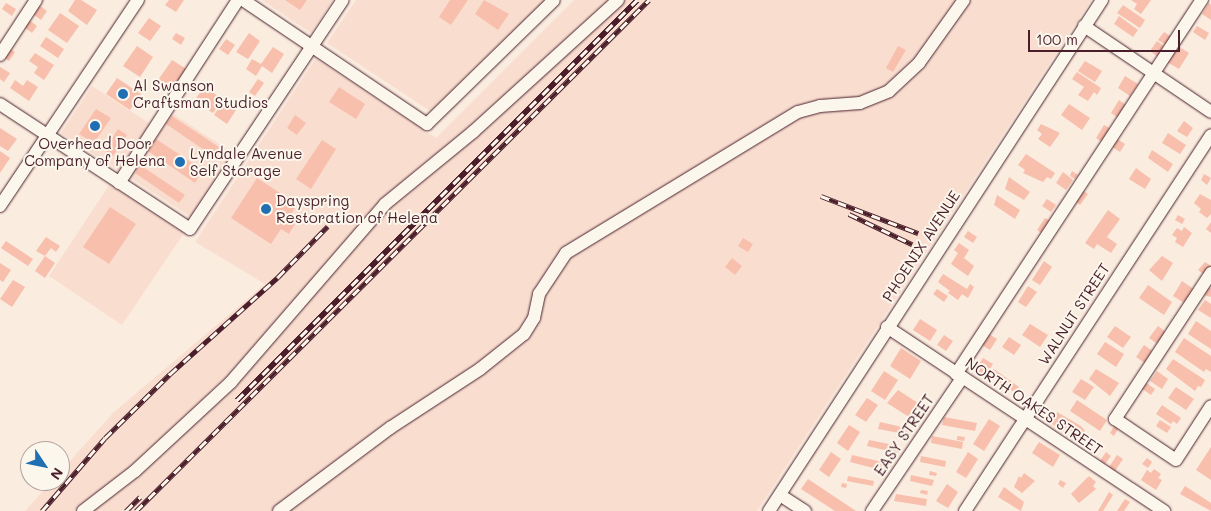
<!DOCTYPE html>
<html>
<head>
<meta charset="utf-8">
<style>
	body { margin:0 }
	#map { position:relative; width:1211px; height:511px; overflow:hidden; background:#faecdf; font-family:Mali,sans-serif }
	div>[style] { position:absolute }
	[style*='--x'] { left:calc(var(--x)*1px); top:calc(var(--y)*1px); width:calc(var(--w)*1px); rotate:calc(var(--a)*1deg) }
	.built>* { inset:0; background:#f9ded0 }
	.building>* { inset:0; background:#f8bfad }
	.roads { filter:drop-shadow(0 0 1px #4a1f2b) drop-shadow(0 0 1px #4a1f2b) }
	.minor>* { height:12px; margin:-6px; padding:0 6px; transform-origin:6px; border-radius:6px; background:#fbf7ec }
	.rail>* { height:5px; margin-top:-2.5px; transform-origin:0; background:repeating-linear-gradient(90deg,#fbf7ec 0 9px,#4a1f2b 0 18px); box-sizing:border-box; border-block:1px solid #4a1f2b }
	.dots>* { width:14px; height:14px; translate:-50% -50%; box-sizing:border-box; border:2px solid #fbf7ec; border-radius:50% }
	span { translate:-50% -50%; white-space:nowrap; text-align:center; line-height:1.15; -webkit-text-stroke:4px #fbf7ec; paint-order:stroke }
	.poi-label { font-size:15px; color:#4a1f2b }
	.left { translate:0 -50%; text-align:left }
	.street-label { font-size:15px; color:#4a1f2b }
	.north { position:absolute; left:20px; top:441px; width:50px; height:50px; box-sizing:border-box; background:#fbf7ec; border:1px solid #b4a19f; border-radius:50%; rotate:124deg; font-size:14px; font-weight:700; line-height:20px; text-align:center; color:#4a1f2b }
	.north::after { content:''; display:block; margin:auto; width:18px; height:22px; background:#1f6fb2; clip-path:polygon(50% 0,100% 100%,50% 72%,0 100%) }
	.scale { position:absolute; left:1028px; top:30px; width:152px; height:22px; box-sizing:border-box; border:2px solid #4a1f2b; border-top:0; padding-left:6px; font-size:15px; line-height:18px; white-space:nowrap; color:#4a1f2b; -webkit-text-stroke:4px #fbf7ec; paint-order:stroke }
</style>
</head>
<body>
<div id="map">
	<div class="built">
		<i style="clip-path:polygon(262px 0,333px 0,311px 33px)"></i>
		<i style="clip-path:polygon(356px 0,546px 0,433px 113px,327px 43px)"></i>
		<i style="clip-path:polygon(574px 0,1091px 0,757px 511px,25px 511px,52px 481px,60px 481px,60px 472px,114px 412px,265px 284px,195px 242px,316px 58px,436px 138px)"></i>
		<i style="clip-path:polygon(92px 86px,155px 127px,167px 110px,233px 153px,191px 217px,61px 133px)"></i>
		<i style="clip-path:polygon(110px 184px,184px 233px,122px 325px,49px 276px)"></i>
	</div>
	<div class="building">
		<i style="clip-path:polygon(75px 0,81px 0,97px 10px,87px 25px,68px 11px)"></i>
		<i style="clip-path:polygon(169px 0,184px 0,176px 12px,165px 5px)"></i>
		<i style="clip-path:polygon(285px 0,307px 0,300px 10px)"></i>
		<i style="clip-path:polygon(450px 0,468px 0,451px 25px,439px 17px)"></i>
		<i style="clip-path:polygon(484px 0,509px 14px,498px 30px,475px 14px)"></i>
		<i style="clip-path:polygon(1131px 0,1151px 0,1141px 14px,1134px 9px,1137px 4px)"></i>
		<i style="clip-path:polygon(6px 3px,16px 9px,12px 16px,2px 9px)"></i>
		<i style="clip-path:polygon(1209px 3px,1211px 5px,1211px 20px,1202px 14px)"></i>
		<i style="clip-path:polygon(39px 5px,47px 11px,41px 20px,33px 14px)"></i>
		<i style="clip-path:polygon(1123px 5px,1145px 20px,1140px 28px,1117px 13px)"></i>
		<i style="clip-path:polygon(60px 13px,79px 26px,67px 43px,48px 30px)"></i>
		<i style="clip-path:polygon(1119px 16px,1138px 30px,1133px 37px,1114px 24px)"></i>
		<i style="clip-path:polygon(149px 18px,161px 26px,150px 41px,138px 33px)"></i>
		<i style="clip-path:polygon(29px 20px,37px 26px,32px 33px,24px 27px)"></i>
		<i style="clip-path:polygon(1197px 26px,1209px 33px,1205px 40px,1193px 32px)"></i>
		<i style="clip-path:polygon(1164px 32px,1172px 37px,1166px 45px,1158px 40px)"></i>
		<i style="clip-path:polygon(176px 33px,185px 38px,181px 45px,172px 39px)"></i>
		<i style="clip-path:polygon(249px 33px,260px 41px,248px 59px,236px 52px)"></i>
		<i style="clip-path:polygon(46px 37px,64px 49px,58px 58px,40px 46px)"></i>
		<i style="clip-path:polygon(226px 39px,235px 45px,228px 55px,219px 49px)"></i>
		<i style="clip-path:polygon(1157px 41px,1165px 47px,1158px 57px,1150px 51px)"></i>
		<i style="clip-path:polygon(137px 46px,153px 57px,140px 77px,123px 66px)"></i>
		<i style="clip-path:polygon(898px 46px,906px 50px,893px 72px,886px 68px)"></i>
		<i style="clip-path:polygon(1178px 46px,1189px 53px,1179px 69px,1167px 62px)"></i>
		<i style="clip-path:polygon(273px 47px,284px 54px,272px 73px,262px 66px,256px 76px,246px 69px,252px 59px,261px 64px)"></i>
		<i style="clip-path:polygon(9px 48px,15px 52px,9px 61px,3px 57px)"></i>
		<i style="clip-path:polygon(35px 53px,54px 65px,44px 80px,34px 73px,38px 67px,29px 61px)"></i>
		<i style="clip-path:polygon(172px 60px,188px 70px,172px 94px,156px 83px)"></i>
		<i style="clip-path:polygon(1085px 61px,1102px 71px,1095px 82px,1078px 71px)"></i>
		<i style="clip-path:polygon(0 67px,10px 73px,4px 82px,0 79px)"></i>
		<i style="clip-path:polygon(1077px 72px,1101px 88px,1097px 95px,1094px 92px,1088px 101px,1078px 95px,1084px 87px,1072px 79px)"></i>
		<i style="clip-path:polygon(1125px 76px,1138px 84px,1130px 96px,1118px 88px)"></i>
		<i style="clip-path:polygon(117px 78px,141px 94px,130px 110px,106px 94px)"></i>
		<i style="clip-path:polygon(258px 79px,264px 83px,255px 96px,249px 92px)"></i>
		<i style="clip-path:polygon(15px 80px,23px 86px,27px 80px,38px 87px,29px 101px,10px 88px)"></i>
		<i style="clip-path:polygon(204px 87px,223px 99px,213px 113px,194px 101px)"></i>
		<i style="clip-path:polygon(339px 87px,365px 104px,356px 119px,329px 102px)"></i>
		<i style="clip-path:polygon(1119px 100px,1126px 105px,1118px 118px,1111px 113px)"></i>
		<i style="clip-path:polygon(223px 102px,236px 110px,227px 124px,214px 115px)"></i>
		<i style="clip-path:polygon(1069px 104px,1090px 118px,1082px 130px,1061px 115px)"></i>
		<i style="clip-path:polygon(96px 109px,111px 118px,94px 143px,79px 134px)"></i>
		<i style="clip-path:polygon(295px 115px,306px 123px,297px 135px,287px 128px)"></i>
		<i style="clip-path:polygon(172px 116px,219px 147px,213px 156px,166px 124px)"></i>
		<i style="clip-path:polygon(1184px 121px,1193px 128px,1187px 137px,1177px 131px)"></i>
		<i style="clip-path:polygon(1041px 124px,1060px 133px,1050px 147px,1038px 139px,1042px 134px,1037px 130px)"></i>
		<i style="clip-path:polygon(1104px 125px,1111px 129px,1102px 142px,1096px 138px)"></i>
		<i style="clip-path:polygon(0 128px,17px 139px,8px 151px,0 146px)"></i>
		<i style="clip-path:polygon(118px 129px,127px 135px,113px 156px,104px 150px)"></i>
		<i style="clip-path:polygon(1168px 133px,1186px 145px,1180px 154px,1162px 143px)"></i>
		<i style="clip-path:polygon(1116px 138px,1125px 144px,1120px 152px,1111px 146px)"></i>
		<i style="clip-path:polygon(156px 139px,203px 170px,195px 183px,148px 151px)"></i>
		<i style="clip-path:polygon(322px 140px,336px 149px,311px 189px,296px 179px)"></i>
		<i style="clip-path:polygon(1152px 150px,1173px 164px,1168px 172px,1148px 158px)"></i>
		<i style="clip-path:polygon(0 151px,10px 158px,0 173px)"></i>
		<i style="clip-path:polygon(1026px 154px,1055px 173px,1051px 179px,1047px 177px,1043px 182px,1023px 173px,1025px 170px,1018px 165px)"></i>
		<i style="clip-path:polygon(140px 165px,185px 195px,179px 203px,135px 173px)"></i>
		<i style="clip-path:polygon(1136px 168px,1151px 179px,1145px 189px,1129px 179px)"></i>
		<i style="clip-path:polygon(1072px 171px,1078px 175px,1075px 179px,1070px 176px)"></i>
		<i style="clip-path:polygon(1063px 172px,1073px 180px,1066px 190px,1056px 183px)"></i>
		<i style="clip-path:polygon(1204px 174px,1211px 178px,1207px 185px,1201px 180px)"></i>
		<i style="clip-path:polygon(1009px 177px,1030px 192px,1024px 200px,1005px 189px)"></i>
		<i style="clip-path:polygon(257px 178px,297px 204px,291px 214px,298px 219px,289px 234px,281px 229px,271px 244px,231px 218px)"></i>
		<i style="clip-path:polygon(1082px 190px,1088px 194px,1080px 205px,1075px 201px)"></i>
		<i style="clip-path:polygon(1200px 194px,1211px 200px,1211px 214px,1207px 218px,1199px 212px,1201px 209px,1194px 203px)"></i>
		<i style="clip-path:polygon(997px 195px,1020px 210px,1015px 219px,994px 205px)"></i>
		<i style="clip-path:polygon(1047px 199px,1056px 205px,1051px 212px,1042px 206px)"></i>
		<i style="clip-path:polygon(110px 207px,136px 224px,109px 264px,83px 247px)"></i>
		<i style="clip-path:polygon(1108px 210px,1120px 219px,1107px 237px,1117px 244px,1111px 253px,1097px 244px,1094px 249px,1085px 243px)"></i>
		<i style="clip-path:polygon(1178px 215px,1185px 219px,1182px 224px,1175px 220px)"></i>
		<i style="clip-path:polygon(1045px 218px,1051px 221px,1043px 234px,1037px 230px)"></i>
		<i style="clip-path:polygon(1211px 222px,1211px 233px,1206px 229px)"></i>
		<i style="clip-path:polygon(1184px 227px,1192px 233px,1183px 247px,1175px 242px,1177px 238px,1172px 235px,1177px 228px,1182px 231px)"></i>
		<i style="clip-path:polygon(968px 231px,977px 237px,973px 243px,964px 237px)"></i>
		<i style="clip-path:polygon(46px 237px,60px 246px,56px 252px,51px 248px,45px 256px,36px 251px)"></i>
		<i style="clip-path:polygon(743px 238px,753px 244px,748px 252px,738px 246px)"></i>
		<i style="clip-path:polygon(6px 241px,33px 259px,28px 266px,1px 248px)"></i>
		<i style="clip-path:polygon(959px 243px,969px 250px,964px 258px,974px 266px,968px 276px,951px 264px,958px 253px,954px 250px)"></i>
		<i style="clip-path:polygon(45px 256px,55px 263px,45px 278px,35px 271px)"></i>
		<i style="clip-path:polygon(1162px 256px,1173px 263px,1162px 281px,1149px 270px)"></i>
		<i style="clip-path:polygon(732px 258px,742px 266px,735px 275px,725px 267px)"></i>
		<i style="clip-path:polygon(1044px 261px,1052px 267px,1040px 285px,1032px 280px)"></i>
		<i style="clip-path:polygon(1205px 262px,1211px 266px,1205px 275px,1198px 270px)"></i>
		<i style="clip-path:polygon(0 263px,11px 270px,3px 282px,0 280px)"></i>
		<i style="clip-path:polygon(943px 274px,967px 289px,970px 284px,974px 287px,968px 298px,962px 294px,958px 300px,948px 293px,950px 291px,938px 282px)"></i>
		<i style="clip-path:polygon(13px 280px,25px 287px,12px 307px,0 299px)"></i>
		<i style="clip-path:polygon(1182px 281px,1195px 290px,1186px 304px,1173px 296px)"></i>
		<i style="clip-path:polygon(1148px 285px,1172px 302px,1164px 315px,1139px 298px)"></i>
		<i style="clip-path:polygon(1206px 285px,1211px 289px,1211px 297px,1200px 294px)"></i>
		<i style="clip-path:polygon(1028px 286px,1037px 292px,1026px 307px,1018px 302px)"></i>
		<i style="clip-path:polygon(937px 289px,948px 296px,944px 302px,933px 294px)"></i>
		<i style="clip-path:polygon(1205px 300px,1211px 304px,1211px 318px,1198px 310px)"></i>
		<i style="clip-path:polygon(920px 319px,937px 330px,930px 341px,913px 330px)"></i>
		<i style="clip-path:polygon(1196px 321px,1211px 331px,1211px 349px,1188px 334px)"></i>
		<i style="clip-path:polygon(1030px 324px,1048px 335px,1040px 347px,1022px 335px)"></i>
		<i style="clip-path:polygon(1115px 326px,1131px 337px,1123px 348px,1107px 337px)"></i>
		<i style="clip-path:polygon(1158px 326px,1167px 333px,1159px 345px,1149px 338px)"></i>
		<i style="clip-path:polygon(989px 334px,997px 339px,990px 350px,982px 345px)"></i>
		<i style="clip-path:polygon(944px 335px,953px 341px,946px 351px,937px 345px)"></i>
		<i style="clip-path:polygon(1009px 337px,1021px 345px,1014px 355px,1002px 347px)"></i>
		<i style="clip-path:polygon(1184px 338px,1211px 356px,1211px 372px,1206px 369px,1204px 372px,1175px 352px)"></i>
		<i style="clip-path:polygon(1105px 342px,1124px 354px,1116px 367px,1097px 354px)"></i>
		<i style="clip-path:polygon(1144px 345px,1154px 352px,1146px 364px,1136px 357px)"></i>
		<i style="clip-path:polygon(901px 348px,921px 361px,910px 379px,890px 366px)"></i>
		<i style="clip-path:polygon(983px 358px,993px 364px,985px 376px,975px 370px)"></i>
		<i style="clip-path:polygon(1173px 359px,1205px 380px,1201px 387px,1198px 386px,1195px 391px,1166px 369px)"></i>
		<i style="clip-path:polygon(994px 369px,1019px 387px,1015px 393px,989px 375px)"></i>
		<i style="clip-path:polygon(1096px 369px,1119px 383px,1110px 396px,1089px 379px)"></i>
		<i style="clip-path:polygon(884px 371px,898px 380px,885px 400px,871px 391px)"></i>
		<i style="clip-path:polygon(1157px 371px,1168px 379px,1162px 389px,1150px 381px)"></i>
		<i style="clip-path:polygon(1081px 379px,1094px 387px,1085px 400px,1072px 392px)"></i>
		<i style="clip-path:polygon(1145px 382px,1155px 389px,1151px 395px,1141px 388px)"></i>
		<i style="clip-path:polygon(1176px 387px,1194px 399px,1186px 410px,1168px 398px)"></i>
		<i style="clip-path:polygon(898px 390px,918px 403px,909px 417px,887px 403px)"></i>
		<i style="clip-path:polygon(867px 398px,878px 405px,866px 422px,855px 415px)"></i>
		<i style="clip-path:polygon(1077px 400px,1107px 420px,1100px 431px,1070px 411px)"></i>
		<i style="clip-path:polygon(1162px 405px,1181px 418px,1177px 424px,1173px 421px,1171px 424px,1156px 414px)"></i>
		<i style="clip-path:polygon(1057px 412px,1081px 426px,1085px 431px,1079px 439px,1069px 429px,1066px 433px,1052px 424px)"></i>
		<i style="clip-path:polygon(944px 417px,977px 423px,975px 431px,942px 425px)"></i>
		<i style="clip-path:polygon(989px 419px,1000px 426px,984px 451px,973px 444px)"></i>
		<i style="clip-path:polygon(1160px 420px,1171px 427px,1167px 433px,1156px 426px)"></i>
		<i style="clip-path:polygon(880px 422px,911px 429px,910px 435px,878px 429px)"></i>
		<i style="clip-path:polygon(1116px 423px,1120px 426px,1114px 436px,1110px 433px)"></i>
		<i style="clip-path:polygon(849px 425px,860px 432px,848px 451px,837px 443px)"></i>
		<i style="clip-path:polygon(932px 436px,963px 442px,962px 449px,931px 443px)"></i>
		<i style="clip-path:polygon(957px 436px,965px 437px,964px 441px,957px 440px)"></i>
		<i style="clip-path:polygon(869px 440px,899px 446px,898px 453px,867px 446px)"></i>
		<i style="clip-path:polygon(1039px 442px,1060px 455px,1053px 467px,1032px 453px)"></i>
		<i style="clip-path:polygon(1211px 447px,1211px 480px,1196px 470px)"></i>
		<i style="clip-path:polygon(831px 452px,841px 459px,829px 477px,819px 470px)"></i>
		<i style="clip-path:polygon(968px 452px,978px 459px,966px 478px,956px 472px)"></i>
		<i style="clip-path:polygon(1106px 452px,1111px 456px,1105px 464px,1100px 461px)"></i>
		<i style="clip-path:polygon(852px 455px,887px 463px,885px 471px,850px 462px)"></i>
		<i style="clip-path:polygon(1117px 455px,1123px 459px,1115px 471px,1109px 467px)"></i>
		<i style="clip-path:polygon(921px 456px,946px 461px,945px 467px,920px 462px)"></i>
		<i style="clip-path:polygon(1147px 458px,1152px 462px,1148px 468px,1142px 464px)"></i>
		<i style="clip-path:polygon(1154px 469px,1161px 474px,1158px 478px,1162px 480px,1156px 490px,1141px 480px,1147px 470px,1151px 473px)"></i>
		<i style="clip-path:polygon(930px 471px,937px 473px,936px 476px,929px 475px)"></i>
		<i style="clip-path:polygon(1024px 473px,1035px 481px,1022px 493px,1014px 487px,1019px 476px,1021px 478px)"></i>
		<i style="clip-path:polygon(911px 475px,934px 480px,932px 486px,910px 481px)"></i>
		<i style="clip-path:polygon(848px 476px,874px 481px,873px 486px,847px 481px)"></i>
		<i style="clip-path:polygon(1089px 476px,1096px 482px,1093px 486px,1096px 489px,1079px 503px,1071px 494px)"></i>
		<i style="clip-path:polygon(808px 479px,856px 511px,835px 511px,801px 489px)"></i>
		<i style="clip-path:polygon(1060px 480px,1066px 483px,1063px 488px,1058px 484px)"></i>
		<i style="clip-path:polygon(842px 483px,847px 484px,846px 488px,841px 487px)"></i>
		<i style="clip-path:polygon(947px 484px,958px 492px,948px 508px,936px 501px)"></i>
		<i style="clip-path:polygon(1185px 486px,1211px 503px,1211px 511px,1180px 494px)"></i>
		<i style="clip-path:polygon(1004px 487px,1024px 502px,1021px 511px,998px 497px)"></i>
		<i style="clip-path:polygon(921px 490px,928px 491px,927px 495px,920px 493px)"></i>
		<i style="clip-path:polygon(1109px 492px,1113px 495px,1103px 511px,1098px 511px)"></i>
		<i style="clip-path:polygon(896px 494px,927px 499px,926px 506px,894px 501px)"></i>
		<i style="clip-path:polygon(1125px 499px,1130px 502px,1124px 511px,1117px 511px)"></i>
	</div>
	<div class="roads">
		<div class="minor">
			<i style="--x:243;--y:0;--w:222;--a:34"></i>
			<i style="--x:427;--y:124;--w:177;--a:-44.3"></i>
			<i style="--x:1084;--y:26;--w:153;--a:34.1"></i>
			<i style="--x:0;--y:55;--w:66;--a:-56.8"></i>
			<i style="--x:0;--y:104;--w:227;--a:33.3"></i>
			<i style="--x:190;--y:229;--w:275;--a:-56.3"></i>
			<i style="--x:119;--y:183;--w:218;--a:-57"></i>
			<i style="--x:0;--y:206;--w:248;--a:-56.2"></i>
			<i style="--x:1211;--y:273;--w:175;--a:123.3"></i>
			<i style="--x:1115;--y:419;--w:73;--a:33.9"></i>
			<i style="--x:1176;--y:460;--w:64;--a:-57.1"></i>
			<i style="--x:887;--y:327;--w:333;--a:33.6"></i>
			<i style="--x:956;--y:374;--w:448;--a:-56.7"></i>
			<i style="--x:780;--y:495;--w:30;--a:33"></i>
			<i style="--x:83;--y:511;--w:66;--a:-37.6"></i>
			<i style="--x:135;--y:471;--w:131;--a:-42.8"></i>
			<i style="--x:231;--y:382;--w:235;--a:-49.1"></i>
			<i style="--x:385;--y:204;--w:114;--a:-39.3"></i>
			<i style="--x:473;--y:132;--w:196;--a:-42.3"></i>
			<i style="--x:279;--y:511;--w:139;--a:-36.8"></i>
			<i style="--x:390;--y:428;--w:108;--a:-33.2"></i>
			<i style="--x:480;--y:369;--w:56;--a:-38.5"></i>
			<i style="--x:524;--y:334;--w:19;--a:-58"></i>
			<i style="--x:534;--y:318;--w:25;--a:-78"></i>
			<i style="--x:539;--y:294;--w:49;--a:-56.6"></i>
			<i style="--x:566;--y:253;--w:271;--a:-31.3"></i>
			<i style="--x:798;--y:112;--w:23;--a:-15"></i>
			<i style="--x:820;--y:106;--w:40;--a:-4.3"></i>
			<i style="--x:860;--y:103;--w:31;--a:-22"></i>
			<i style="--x:889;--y:91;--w:41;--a:-43"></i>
			<i style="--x:919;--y:63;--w:77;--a:-54.5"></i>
			<i style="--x:769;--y:511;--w:610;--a:-56.91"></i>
			<i style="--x:872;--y:511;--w:161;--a:-55.9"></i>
			<i style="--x:965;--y:511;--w:449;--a:-56.8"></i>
		</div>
	</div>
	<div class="rail">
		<i style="--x:821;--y:196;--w:104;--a:20.9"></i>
		<i style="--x:849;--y:214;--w:70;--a:25.5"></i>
		<i style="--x:237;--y:400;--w:566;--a:-45"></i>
		<i style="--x:42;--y:511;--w:96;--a:-49.2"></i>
		<i style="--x:105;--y:438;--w:91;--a:-44.6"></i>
		<i style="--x:170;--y:374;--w:145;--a:-41.9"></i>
		<i style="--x:278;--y:277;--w:71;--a:-45.6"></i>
		<i style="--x:126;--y:511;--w:20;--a:-45"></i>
		<i style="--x:136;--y:511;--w:724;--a:-44.89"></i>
	</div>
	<div class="dots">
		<i style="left:123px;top:94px;background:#1f6fb2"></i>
		<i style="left:95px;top:126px;background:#1f6fb2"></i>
		<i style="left:180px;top:162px;background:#1f6fb2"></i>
		<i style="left:266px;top:209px;background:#1f6fb2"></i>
	</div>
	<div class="poi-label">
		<span class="left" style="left:133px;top:94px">Al Swanson<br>Craftsman Studios</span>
		<span style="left:95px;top:152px">Overhead Door<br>Company of Helena</span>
		<span class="left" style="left:190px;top:162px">Lyndale Avenue<br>Self Storage</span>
		<span class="left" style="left:276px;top:209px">Dayspring<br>Restoration of Helena</span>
	</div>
	<div class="street-label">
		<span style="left:921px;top:246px;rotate:-57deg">PHOENIX AVENUE</span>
		<span style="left:1074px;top:314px;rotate:-57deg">WALNUT STREET</span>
		<span style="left:1034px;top:406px;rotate:34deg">NORTH OAKES STREET</span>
		<span style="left:904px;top:435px;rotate:-56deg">EASY STREET</span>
	</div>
	<div class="north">N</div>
	<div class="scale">100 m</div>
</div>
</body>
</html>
